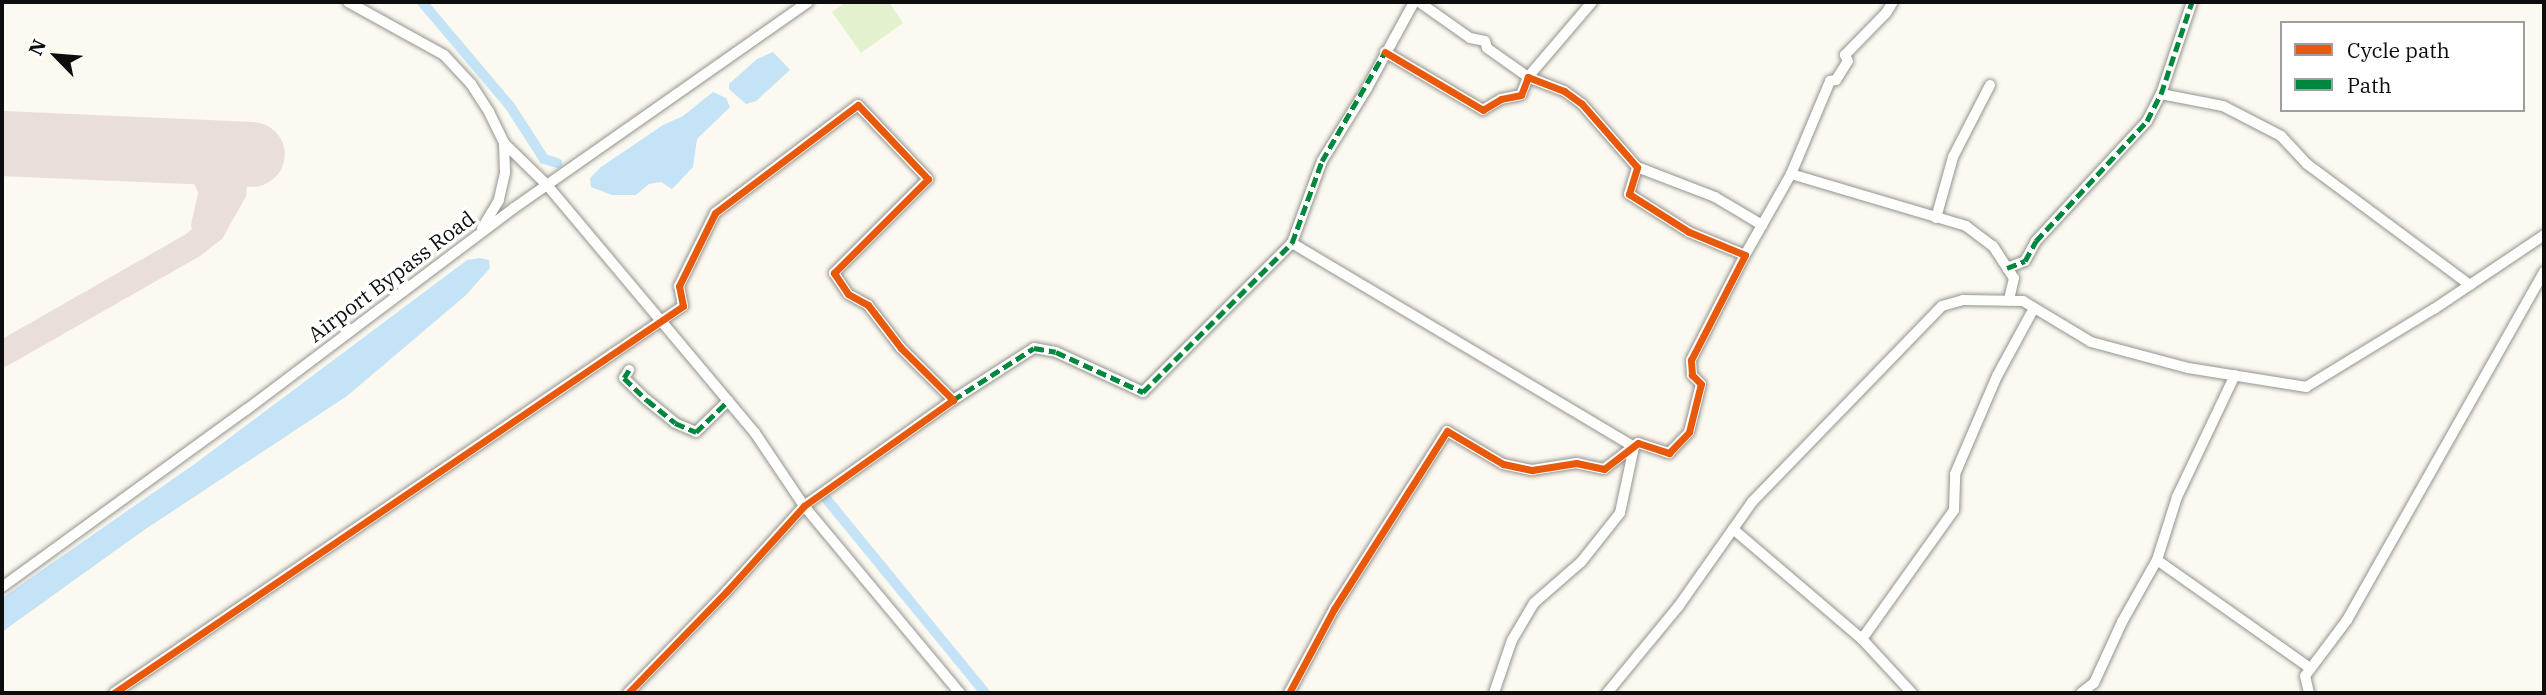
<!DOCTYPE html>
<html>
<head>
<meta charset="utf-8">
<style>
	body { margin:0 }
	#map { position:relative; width:2546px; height:695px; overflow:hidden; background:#fbf9f0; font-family:"IBM Plex Serif",serif }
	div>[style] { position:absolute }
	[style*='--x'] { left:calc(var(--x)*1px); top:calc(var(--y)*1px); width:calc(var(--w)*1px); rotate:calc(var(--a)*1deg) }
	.green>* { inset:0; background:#e2f2ce }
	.water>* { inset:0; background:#c4e3f7 }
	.canal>* { height:10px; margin:-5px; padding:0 5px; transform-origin:5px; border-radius:5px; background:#c4e3f7 }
	.taxiway>* { height:26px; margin:-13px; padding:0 13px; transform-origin:13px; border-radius:13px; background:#eaded9 }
	.runway>* { height:65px; margin:-32.5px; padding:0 32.5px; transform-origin:32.5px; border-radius:32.5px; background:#eaded9 }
	.roads { filter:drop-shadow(0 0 2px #94938f) drop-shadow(0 0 2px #94938f) }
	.minor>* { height:10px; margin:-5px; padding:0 5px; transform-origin:5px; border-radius:5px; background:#fefefd }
	.quiet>* { height:5px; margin-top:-2.5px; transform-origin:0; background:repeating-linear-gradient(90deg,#00873e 0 10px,transparent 0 15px) }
	.cycleway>* { height:7px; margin:-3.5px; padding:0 3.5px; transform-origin:3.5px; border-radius:3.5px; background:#e8590c }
	span { translate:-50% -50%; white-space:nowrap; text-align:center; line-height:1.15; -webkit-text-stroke:7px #fff; paint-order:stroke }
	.street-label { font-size:21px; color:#0d0d0d }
	.frame { position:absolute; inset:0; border:4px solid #0d0d0d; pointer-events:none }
	.legend { position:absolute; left:2280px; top:21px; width:245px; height:91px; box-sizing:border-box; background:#fff; border:2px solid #9e9e9e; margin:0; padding:9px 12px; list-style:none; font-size:21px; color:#0d0d0d }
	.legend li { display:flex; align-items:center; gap:14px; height:35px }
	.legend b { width:35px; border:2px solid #9e9e9e }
	.north { position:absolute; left:21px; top:21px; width:70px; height:70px; -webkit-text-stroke:5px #fff; paint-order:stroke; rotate:295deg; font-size:19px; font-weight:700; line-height:28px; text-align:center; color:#0d0d0d }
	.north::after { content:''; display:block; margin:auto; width:24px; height:32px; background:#0d0d0d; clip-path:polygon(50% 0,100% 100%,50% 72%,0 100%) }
</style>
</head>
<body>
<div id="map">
	<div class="green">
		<i style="clip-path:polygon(846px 2px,889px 2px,903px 23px,861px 53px,832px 12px)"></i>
	</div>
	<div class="water">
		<i style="clip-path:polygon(773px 52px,790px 70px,756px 101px,746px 104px,729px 89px,729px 84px,757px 59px)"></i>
		<i style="clip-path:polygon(713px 92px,726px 98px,730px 107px,697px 139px,693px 167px,672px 189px,661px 182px,649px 184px,636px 195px,612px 195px,591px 187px,590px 178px,601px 167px,663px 125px,683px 116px)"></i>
		<i style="clip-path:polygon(480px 258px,489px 260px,490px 268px,465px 296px,347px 396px,144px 530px,2px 632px,2px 598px,196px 463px,467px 260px)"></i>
	</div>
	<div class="canal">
		<i style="--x:422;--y:2;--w:136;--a:49.8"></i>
		<i style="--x:510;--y:106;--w:63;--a:57.3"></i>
		<i style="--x:544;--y:159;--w:14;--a:17"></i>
		<i style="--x:824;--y:496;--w:254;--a:50.7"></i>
	</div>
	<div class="taxiway">
		<i style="--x:173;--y:150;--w:19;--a:25"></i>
		<i style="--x:190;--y:158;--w:19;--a:47"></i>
		<i style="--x:203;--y:172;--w:21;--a:65"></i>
		<i style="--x:212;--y:191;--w:35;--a:103"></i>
		<i style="--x:2;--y:354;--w:220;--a:-29.7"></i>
		<i style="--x:193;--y:245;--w:24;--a:-38"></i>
		<i style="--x:212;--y:230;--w:43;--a:-60.4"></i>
		<i style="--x:233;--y:193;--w:40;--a:-81.5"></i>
	</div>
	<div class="runway">
		<i style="--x:2;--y:143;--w:250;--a:2.5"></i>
	</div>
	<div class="roads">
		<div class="minor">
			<i style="--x:348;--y:2;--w:110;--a:28.9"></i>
			<i style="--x:444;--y:55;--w:40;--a:47"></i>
			<i style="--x:471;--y:84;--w:33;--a:57"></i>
			<i style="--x:489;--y:112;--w:34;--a:64"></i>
			<i style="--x:504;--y:143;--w:30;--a:88"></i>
			<i style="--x:505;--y:173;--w:28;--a:103"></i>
			<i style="--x:499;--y:200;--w:33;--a:121"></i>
			<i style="--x:1419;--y:2;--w:62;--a:35.2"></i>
			<i style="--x:1470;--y:38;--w:15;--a:11"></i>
			<i style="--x:1485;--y:41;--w:7;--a:74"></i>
			<i style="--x:1487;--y:48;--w:50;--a:35.3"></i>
			<i style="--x:1528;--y:77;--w:99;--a:-49.5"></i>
			<i style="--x:2161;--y:94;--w:63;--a:11"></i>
			<i style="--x:2223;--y:106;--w:65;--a:27.3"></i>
			<i style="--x:2281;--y:136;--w:38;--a:47"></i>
			<i style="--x:2307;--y:164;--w:203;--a:36.6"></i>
			<i style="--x:504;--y:143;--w:60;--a:44.3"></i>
			<i style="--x:547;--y:185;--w:324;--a:50"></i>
			<i style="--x:755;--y:433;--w:88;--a:56.1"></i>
			<i style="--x:804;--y:506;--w:244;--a:50.2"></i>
			<i style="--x:1637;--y:167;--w:84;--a:21"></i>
			<i style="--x:1715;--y:197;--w:55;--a:30.8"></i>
			<i style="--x:1791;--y:174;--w:101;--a:-67.2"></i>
			<i style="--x:1830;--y:81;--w:6;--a:-9"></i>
			<i style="--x:1836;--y:80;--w:22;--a:-58"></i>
			<i style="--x:1848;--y:61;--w:7;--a:-117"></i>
			<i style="--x:1845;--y:55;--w:59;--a:-45.7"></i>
			<i style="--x:1886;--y:13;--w:13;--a:-58"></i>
			<i style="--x:1936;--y:218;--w:63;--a:-74.4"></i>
			<i style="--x:1953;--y:157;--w:81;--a:-62.8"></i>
			<i style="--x:1292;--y:243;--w:398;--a:30.8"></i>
			<i style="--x:1634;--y:447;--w:67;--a:102"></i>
			<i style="--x:1620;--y:513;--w:63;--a:128.5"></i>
			<i style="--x:1581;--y:562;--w:62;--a:138.9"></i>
			<i style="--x:1534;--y:603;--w:43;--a:120.7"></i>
			<i style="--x:1512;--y:640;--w:56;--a:108.8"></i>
			<i style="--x:1745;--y:255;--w:93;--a:-60.4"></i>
			<i style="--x:1791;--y:174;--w:183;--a:16.5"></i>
			<i style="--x:1966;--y:226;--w:34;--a:37"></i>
			<i style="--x:1993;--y:246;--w:38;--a:57"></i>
			<i style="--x:2014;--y:278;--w:23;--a:103"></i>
			<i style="--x:2007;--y:268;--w:19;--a:-21"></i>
			<i style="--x:2025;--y:261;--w:23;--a:-61"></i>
			<i style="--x:2036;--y:241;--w:163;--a:-47.2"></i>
			<i style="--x:2147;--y:121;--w:30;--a:-63"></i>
			<i style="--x:2161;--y:94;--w:97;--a:-71.4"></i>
			<i style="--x:629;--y:370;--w:9;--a:122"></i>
			<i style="--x:624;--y:378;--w:32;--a:44"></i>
			<i style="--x:647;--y:400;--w:36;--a:39"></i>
			<i style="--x:675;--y:423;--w:23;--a:23"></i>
			<i style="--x:696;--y:432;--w:45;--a:-44.1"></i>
			<i style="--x:953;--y:400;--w:96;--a:-32.7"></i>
			<i style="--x:1034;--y:348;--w:22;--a:10"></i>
			<i style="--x:1056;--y:352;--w:96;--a:24.7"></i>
			<i style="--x:1143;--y:392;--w:211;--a:-45"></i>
			<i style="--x:1292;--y:243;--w:87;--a:-69.9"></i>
			<i style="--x:1322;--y:161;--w:86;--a:-58.3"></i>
			<i style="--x:1367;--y:88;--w:98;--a:-61.3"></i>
			<i style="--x:1733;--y:529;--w:170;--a:40.5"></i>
			<i style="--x:1862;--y:639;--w:158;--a:-54.5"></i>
			<i style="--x:1954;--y:510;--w:36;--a:-88"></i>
			<i style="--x:1955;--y:474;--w:107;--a:-66.8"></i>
			<i style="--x:1997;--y:376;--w:77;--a:-61.4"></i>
			<i style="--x:2157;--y:560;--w:187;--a:35.2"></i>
			<i style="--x:2;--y:587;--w:301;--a:-36"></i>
			<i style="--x:246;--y:410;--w:336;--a:-37"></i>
			<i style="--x:514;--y:208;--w:359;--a:-35"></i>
			<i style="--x:1862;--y:639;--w:74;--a:47.2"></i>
			<i style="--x:114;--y:693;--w:688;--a:-34.22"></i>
			<i style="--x:683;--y:306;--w:20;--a:-101"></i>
			<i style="--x:679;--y:286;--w:81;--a:-63.7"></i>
			<i style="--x:715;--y:213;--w:179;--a:-37.1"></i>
			<i style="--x:858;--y:105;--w:102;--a:46.6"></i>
			<i style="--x:928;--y:179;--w:133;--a:135"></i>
			<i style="--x:834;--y:273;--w:25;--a:56"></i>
			<i style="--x:848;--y:294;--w:23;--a:29"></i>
			<i style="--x:868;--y:305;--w:54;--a:52.5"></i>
			<i style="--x:901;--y:348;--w:74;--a:45"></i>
			<i style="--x:953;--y:400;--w:183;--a:144.6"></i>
			<i style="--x:804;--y:506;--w:115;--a:132.2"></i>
			<i style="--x:727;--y:591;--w:142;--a:134.1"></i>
			<i style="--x:1289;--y:693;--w:95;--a:-61.8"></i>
			<i style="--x:1334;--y:609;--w:211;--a:-57.6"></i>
			<i style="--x:1447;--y:431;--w:65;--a:30.5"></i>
			<i style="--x:1503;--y:464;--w:30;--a:12"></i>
			<i style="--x:1532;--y:470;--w:45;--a:-9"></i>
			<i style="--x:1576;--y:463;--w:29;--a:12"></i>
			<i style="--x:1604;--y:469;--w:43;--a:-37.4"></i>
			<i style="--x:1638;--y:443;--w:33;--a:18"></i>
			<i style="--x:1669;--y:453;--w:29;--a:-46"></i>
			<i style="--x:1689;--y:432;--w:49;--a:-76"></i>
			<i style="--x:1701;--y:384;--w:13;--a:-135"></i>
			<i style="--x:1692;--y:375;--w:15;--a:-94"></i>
			<i style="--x:1691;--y:360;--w:118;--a:-62.8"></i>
			<i style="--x:1745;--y:255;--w:61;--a:-157.7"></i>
			<i style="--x:1689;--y:232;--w:71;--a:-147.7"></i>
			<i style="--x:1629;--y:194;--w:28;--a:-73"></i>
			<i style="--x:1637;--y:167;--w:84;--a:-131.1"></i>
			<i style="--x:1582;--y:104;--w:22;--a:-144"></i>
			<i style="--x:1564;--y:91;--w:39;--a:-159"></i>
			<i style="--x:1528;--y:77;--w:19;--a:111"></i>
			<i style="--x:1521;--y:95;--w:20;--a:169"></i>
			<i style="--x:1501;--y:99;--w:21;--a:149"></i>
			<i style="--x:1483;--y:110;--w:114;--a:-149.4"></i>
			<i style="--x:1607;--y:693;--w:112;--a:-50.5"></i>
			<i style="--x:1678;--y:607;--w:128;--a:-54.8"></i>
			<i style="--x:1752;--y:502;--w:273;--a:-45.9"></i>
			<i style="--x:1942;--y:306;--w:22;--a:-16"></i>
			<i style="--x:1963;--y:300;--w:60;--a:1"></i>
			<i style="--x:2023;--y:301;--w:79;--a:31.1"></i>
			<i style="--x:2091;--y:342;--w:100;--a:15"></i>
			<i style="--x:2188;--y:368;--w:120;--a:9.1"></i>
			<i style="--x:2306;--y:387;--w:150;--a:-31.4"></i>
			<i style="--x:2434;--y:309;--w:133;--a:-33.9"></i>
			<i style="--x:2081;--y:693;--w:16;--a:-38"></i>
			<i style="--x:2094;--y:683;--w:67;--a:-65.3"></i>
			<i style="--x:2122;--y:622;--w:71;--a:-60.6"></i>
			<i style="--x:2157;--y:560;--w:66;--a:-72.4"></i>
			<i style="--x:2177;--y:497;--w:135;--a:-64.6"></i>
			<i style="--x:2309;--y:693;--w:17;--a:-103"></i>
			<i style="--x:2305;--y:676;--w:70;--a:-53.1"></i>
			<i style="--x:2347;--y:620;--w:400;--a:-60.5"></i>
		</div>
	</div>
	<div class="quiet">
		<i style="--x:2007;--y:268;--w:19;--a:-21"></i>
		<i style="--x:2025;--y:261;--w:23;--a:-61"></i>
		<i style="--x:2036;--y:241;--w:163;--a:-47.2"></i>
		<i style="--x:2147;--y:121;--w:30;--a:-63"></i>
		<i style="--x:2161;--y:94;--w:97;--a:-71.4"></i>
		<i style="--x:629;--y:370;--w:9;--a:122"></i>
		<i style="--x:624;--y:378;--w:32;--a:44"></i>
		<i style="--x:647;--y:400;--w:36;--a:39"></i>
		<i style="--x:675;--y:423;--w:23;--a:23"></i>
		<i style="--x:696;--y:432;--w:45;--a:-44.1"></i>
		<i style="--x:953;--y:400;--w:96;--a:-32.7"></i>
		<i style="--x:1034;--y:348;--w:22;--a:10"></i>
		<i style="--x:1056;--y:352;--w:96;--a:24.7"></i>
		<i style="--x:1143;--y:392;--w:211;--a:-45"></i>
		<i style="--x:1292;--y:243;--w:87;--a:-69.9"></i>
		<i style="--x:1322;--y:161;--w:126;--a:-60"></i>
		<i style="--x:1385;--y:52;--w:6;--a:31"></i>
	</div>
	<div class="cycleway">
		<i style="--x:114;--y:693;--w:688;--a:-34.22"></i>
		<i style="--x:683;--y:306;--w:20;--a:-101"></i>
		<i style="--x:679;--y:286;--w:81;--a:-63.7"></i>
		<i style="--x:715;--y:213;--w:179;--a:-37.1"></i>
		<i style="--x:858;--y:105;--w:102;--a:46.6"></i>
		<i style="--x:928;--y:179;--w:133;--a:135"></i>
		<i style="--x:834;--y:273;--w:25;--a:56"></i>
		<i style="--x:848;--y:294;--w:23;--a:29"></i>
		<i style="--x:868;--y:305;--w:54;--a:52.5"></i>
		<i style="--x:901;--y:348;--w:74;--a:45"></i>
		<i style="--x:953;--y:400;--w:183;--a:144.6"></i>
		<i style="--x:804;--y:506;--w:115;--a:132.2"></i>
		<i style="--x:727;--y:591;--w:142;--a:134.1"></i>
		<i style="--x:1289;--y:693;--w:95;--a:-61.8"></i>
		<i style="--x:1334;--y:609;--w:211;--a:-57.6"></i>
		<i style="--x:1447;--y:431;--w:65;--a:30.5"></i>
		<i style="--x:1503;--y:464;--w:30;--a:12"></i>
		<i style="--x:1532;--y:470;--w:45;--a:-9"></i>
		<i style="--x:1576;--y:463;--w:29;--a:12"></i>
		<i style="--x:1604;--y:469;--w:43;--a:-37.4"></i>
		<i style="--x:1638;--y:443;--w:33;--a:18"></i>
		<i style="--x:1669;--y:453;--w:29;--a:-46"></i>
		<i style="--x:1689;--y:432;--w:49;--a:-76"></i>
		<i style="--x:1701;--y:384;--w:13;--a:-135"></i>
		<i style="--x:1692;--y:375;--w:15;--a:-94"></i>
		<i style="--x:1691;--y:360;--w:118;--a:-62.8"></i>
		<i style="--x:1745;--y:255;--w:61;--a:-157.7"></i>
		<i style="--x:1689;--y:232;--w:71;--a:-147.7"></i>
		<i style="--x:1629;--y:194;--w:28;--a:-73"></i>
		<i style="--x:1637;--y:167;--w:84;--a:-131.1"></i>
		<i style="--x:1582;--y:104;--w:22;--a:-144"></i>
		<i style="--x:1564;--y:91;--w:39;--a:-159"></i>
		<i style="--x:1528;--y:77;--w:19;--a:111"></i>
		<i style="--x:1521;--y:95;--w:20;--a:169"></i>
		<i style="--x:1501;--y:99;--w:21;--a:149"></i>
		<i style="--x:1483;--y:110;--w:114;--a:-149.4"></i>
	</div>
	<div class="street-label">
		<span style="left:391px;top:276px;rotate:-37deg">Airport Bypass Road</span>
	</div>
	<div class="frame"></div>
	<ul class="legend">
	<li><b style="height:9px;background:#e8590c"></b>Cycle path</li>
	<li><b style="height:9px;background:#00873e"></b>Path</li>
	</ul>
	<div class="north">N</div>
</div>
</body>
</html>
